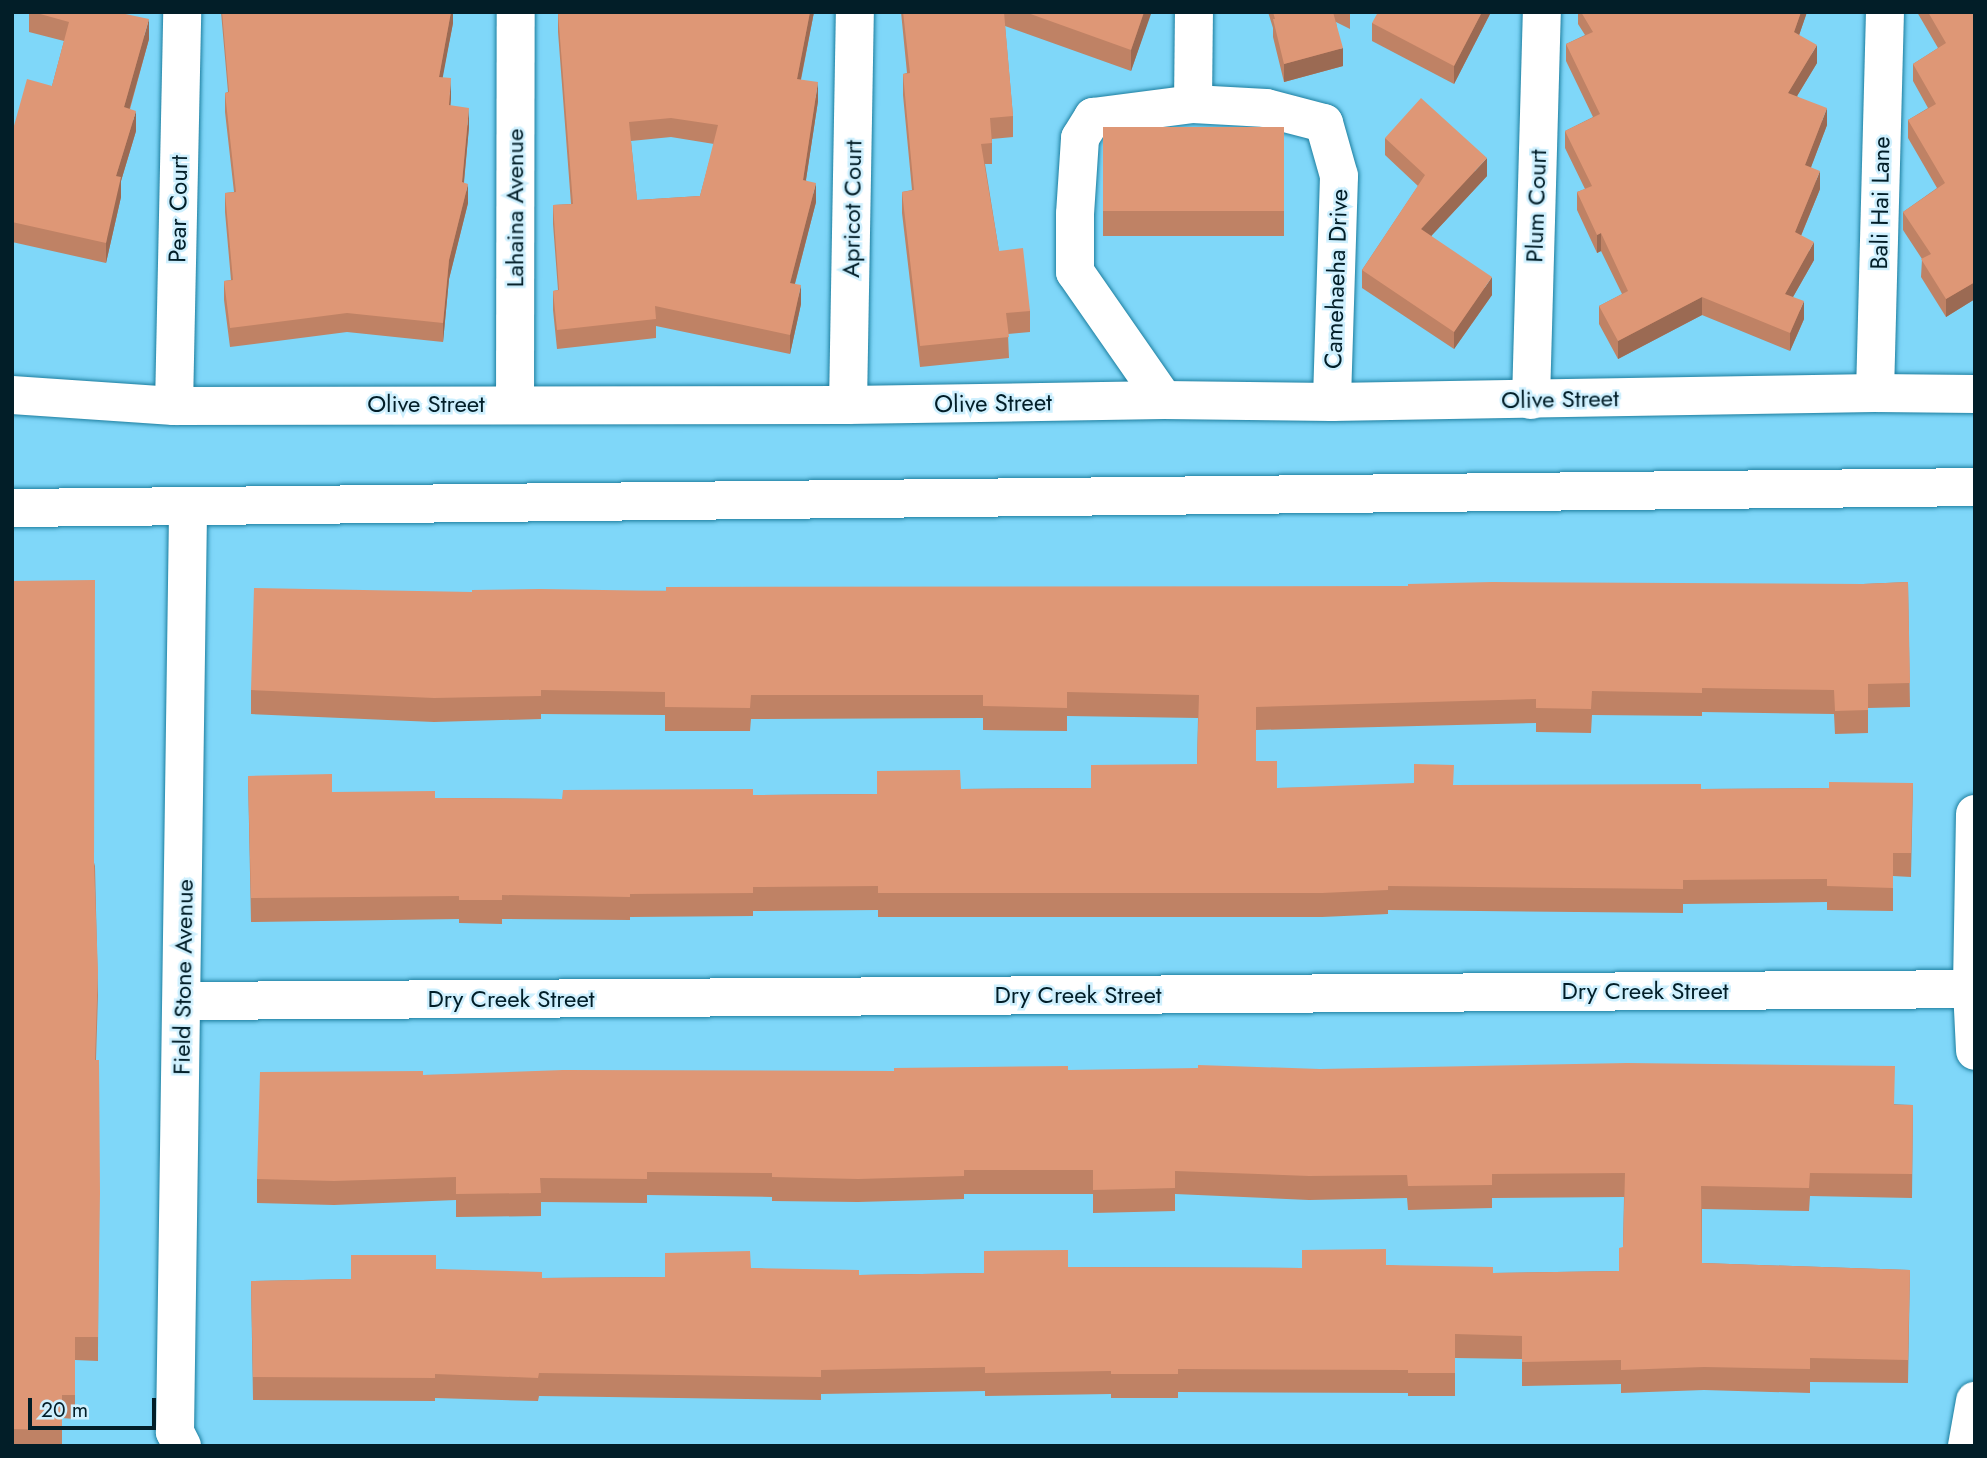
<!DOCTYPE html>
<html>
<head>
<meta charset="utf-8">
<style>
  body { margin:0 }
  #map { position:relative; width:1987px; height:1458px; overflow:hidden; background:#7fd7f9; font-family:Jost,sans-serif }
  div>[style] { position:absolute }
  [style*='--x'] { left:calc(var(--x)*1px); top:calc(var(--y)*1px); width:calc(var(--w)*1px); rotate:calc(var(--a)*1deg) }
  .roads { filter:drop-shadow(0 0 2px #1d7e9f) drop-shadow(0 0 2px #1d7e9f) }
  .street>* { height:38px; margin:-19px; padding:0 19px; transform-origin:19px; border-radius:19px; background:#fff }
  .wall>* { inset:0; background:#bf8265; transform-origin:0 0 }
  .shaded-wall>* { inset:0; background:#9b6a53 }
  .building>* { inset:0; background:#de9776; transform-origin:0 0 }
  span { translate:-50% -50%; white-space:nowrap; text-align:center; line-height:1.15; -webkit-text-stroke:5px #cff0fe; paint-order:stroke }
  .street-label { font-size:24px; color:#021e28 }
  .frame { position:absolute; inset:0; border:14px solid #021e28; pointer-events:none }
  .scale { position:absolute; left:28px; top:1398px; width:128px; height:32px; box-sizing:border-box; border:4px solid #021e28; border-top:0; padding-left:9px; font-size:21px; line-height:24px; white-space:nowrap; color:#021e28; -webkit-text-stroke:5px #cff0fe; paint-order:stroke }
</style>
</head>
<body>
<div id="map">
  <div class="roads">
    <div class="street">
      <i style="--x:1193;--y:104;--w:92;--a:-89.4"></i>
      <i style="--x:1875;--y:393;--w:381;--a:-88.5"></i>
      <i style="--x:12;--y:395;--w:162;--a:3.9"></i>
      <i style="--x:174;--y:406;--w:674;--a:-0.09"></i>
      <i style="--x:848;--y:405;--w:316;--a:-0.9"></i>
      <i style="--x:1164;--y:400;--w:168;--a:0.7"></i>
      <i style="--x:1332;--y:402;--w:543;--a:-0.95"></i>
      <i style="--x:1875;--y:393;--w:100;--a:0.6"></i>
      <i style="--x:1164;--y:400;--w:156;--a:-124.8"></i>
      <i style="--x:1075;--y:272;--w:58;--a:-90"></i>
      <i style="--x:1075;--y:214;--w:76;--a:-86.2"></i>
      <i style="--x:1080;--y:138;--w:25;--a:-58"></i>
      <i style="--x:1093;--y:117;--w:101;--a:-7.4"></i>
      <i style="--x:1193;--y:104;--w:73;--a:3.1"></i>
      <i style="--x:1266;--y:108;--w:60;--a:14.5"></i>
      <i style="--x:1324;--y:123;--w:55;--a:74.2"></i>
      <i style="--x:1339;--y:176;--w:226;--a:91.8"></i>
      <i style="--x:1531;--y:400;--w:388;--a:-88.4"></i>
      <i style="--x:515;--y:403;--w:391;--a:-89.9"></i>
      <i style="--x:848;--y:405;--w:393;--a:-89"></i>
      <i style="--x:174;--y:406;--w:394;--a:-88.8"></i>
      <i style="--x:12;--y:508;--w:1963;--a:-0.61"></i>
      <i style="--x:1975;--y:814;--w:175;--a:91"></i>
      <i style="--x:1972;--y:989;--w:62;--a:87.2"></i>
      <i style="--x:183;--y:1001;--w:1789;--a:-0.38"></i>
      <i style="--x:182;--y:1446;--w:16;--a:-117"></i>
      <i style="--x:175;--y:1432;--w:925;--a:-89.19"></i>
      <i style="--x:1967;--y:1446;--w:46;--a:-79.9"></i>
    </div>
  </div>
  <div class="wall">
    <i style="clip-path:polygon(29px 12px,116px 12px,149px 39px,130px 109px,136px 131px,121px 181px,121px 197px,106px 263px,12px 242px,12px 133px,52px 86px,64px 41px,29px 32px)"></i>
    <i style="clip-path:polygon(221px 12px,453px 12px,453px 23px,442px 78px,451px 98px,450px 106px,469px 127px,464px 183px,468px 203px,449px 279px,443px 342px,347px 332px,230px 347px,224px 300px,224px 281px,231px 280px,225px 212px,225px 193px,234px 192px,225px 112px,225px 93px,228px 92px)"></i>
    <i style="clip-path:polygon(evenodd,814px 12px,801px 80px,818px 101px,806px 180px,816px 202px,795px 284px,801px 304px,790px 354px,656px 326px,656px 338px,557px 349px,553px 310px,553px 291px,558px 290px,553px 224px,553px 205px,571px 204px,558px 32px,558px 13px,814px 12px,671px 137px,714px 144px,700px 196px,637px 200px,631px 141px,671px 137px)"></i>
    <i style="clip-path:polygon(901px 12px,1151px 12px,1131px 71px,1005px 26px,1013px 116px,1013px 137px,992px 139px,992px 164px,985px 164px,999px 251px,1030px 311px,1030px 332px,1008px 334px,1009px 358px,920px 367px,902px 213px,902px 192px,912px 190px,903px 95px,903px 74px,907px 73px)"></i>
    <i style="clip-path:polygon(1268px 12px,1350px 12px,1350px 29px,1336px 22px,1343px 66px,1284px 82px,1273px 37px,1273px 28px)"></i>
    <i style="clip-path:polygon(1491px 12px,1454px 84px,1372px 41px,1372px 23px)"></i>
    <i style="clip-path:polygon(1578px 12px,1807px 12px,1799px 35px,1817px 63px,1797px 96px,1827px 125px,1811px 167px,1820px 189px,1801px 236px,1814px 260px,1793px 297px,1804px 319px,1790px 351px,1702px 315px,1618px 359px,1599px 324px,1599px 306px,1622px 294px,1601px 251px,1597px 253px,1577px 210px,1577px 192px,1585px 189px,1565px 148px,1565px 131px,1593px 117px,1566px 61px,1566px 44px,1585px 35px,1578px 24px)"></i>
    <i style="clip-path:polygon(1917px 12px,1975px 12px,1975px 299px,1946px 317px,1921px 277px,1922px 259px,1903px 230px,1903px 212px,1937px 188px,1908px 138px,1908px 120px,1928px 108px,1913px 81px,1913px 64px,1938px 48px)"></i>
    <i style="left:1103px;top:127px;width:181px;height:109px"></i>
    <i style="clip-path:polygon(1385px 138px,1487px 176px,1431px 236px,1492px 295px,1454px 349px,1362px 288px,1362px 270px,1418px 186px,1385px 155px)"></i>
    <i style="clip-path:polygon(12px 581px,95px 866px,98px 995px,96px 1060px,99px 1060px,98px 1361px,75px 1360px,75px 1419px,62px 1418px,62px 1446px,12px 1446px)"></i>
    <i style="clip-path:polygon(1908px 582px,1910px 707px,1868px 708px,1868px 733px,1835px 734px,1834px 714px,1702px 712px,1702px 716px,1592px 715px,1591px 733px,1536px 732px,1536px 723px,1256px 730px,1256px 761px,1277px 788px,1454px 785px,1701px 789px,1829px 788px,1913px 783px,1911px 877px,1893px 876px,1893px 911px,1827px 910px,1827px 902px,1683px 904px,1683px 913px,1388px 910px,1388px 914px,1322px 917px,878px 917px,878px 910px,753px 911px,753px 916px,630px 917px,630px 920px,502px 919px,502px 924px,459px 923px,459px 919px,251px 922px,248px 776px,332px 792px,435px 798px,562px 799px,753px 795px,877px 794px,961px 789px,1091px 788px,1197px 764px,1198px 718px,1067px 716px,1067px 731px,983px 730px,983px 718px,751px 719px,750px 731px,665px 731px,665px 715px,541px 714px,541px 719px,434px 722px,251px 714px,251px 690px,472px 592px,1863px 584px)"></i>
    <i style="clip-path:polygon(1068px 1070px,1913px 1105px,1912px 1198px,1810px 1196px,1809px 1211px,1702px 1209px,1702px 1263px,1910px 1270px,1908px 1383px,1810px 1382px,1810px 1393px,1704px 1390px,1621px 1393px,1621px 1384px,1522px 1386px,1522px 1359px,1455px 1358px,1455px 1396px,1408px 1396px,1408px 1393px,1178px 1392px,1178px 1398px,1111px 1398px,1111px 1394px,985px 1396px,985px 1391px,821px 1394px,821px 1400px,539px 1396px,538px 1401px,435px 1398px,435px 1401px,253px 1400px,251px 1281px,351px 1279px,436px 1269px,542px 1278px,665px 1277px,751px 1268px,859px 1275px,984px 1273px,1068px 1267px,1302px 1268px,1386px 1265px,1493px 1273px,1619px 1271px,1623px 1247px,1624px 1197px,1492px 1198px,1492px 1208px,1408px 1210px,1407px 1198px,1309px 1200px,1175px 1194px,1175px 1211px,1093px 1213px,1093px 1194px,964px 1194px,964px 1199px,858px 1202px,772px 1201px,772px 1197px,647px 1195px,647px 1203px,541px 1202px,541px 1216px,456px 1217px,456px 1200px,334px 1205px,257px 1203px,257px 1179px,423px 1075px)"></i>
  </div>
  <div class="shaded-wall">
    <i style="clip-path:polygon(451px 12px,453px 12px,453px 23px,439px 97px,439px 77px)"></i>
    <i style="clip-path:polygon(810px 12px,814px 12px,797px 98px,797px 79px)"></i>
    <i style="clip-path:polygon(1144px 12px,1151px 12px,1151px 14px,1131px 71px,1131px 50px)"></i>
    <i style="clip-path:polygon(1482px 12px,1491px 12px,1454px 84px,1454px 66px)"></i>
    <i style="clip-path:polygon(1801px 12px,1807px 12px,1794px 50px,1794px 32px)"></i>
    <i style="clip-path:polygon(149px 19px,149px 39px,124px 128px,124px 107px)"></i>
    <i style="clip-path:polygon(1817px 45px,1817px 63px,1788px 111px,1788px 93px)"></i>
    <i style="clip-path:polygon(1343px 48px,1343px 66px,1284px 82px,1284px 64px)"></i>
    <i style="clip-path:polygon(451px 78px,451px 98px,449px 125px,449px 105px)"></i>
    <i style="clip-path:polygon(818px 82px,818px 101px,803px 199px,803px 180px)"></i>
    <i style="clip-path:polygon(469px 108px,469px 127px,462px 201px,462px 182px)"></i>
    <i style="clip-path:polygon(1827px 108px,1827px 125px,1805px 183px,1805px 165px)"></i>
    <i style="clip-path:polygon(136px 111px,136px 131px,121px 181px,121px 197px,106px 263px,106px 243px,116px 176px)"></i>
    <i style="clip-path:polygon(1487px 158px,1487px 176px,1421px 247px,1421px 229px)"></i>
    <i style="clip-path:polygon(1820px 171px,1820px 189px,1795px 250px,1795px 232px)"></i>
    <i style="clip-path:polygon(816px 183px,816px 202px,790px 302px,790px 283px)"></i>
    <i style="clip-path:polygon(468px 184px,468px 203px,449px 279px,443px 342px,443px 323px,449px 260px)"></i>
    <i style="clip-path:polygon(1601px 233px,1601px 251px,1597px 253px,1597px 235px)"></i>
    <i style="clip-path:polygon(1814px 242px,1814px 260px,1785px 311px,1785px 294px)"></i>
    <i style="clip-path:polygon(1492px 277px,1492px 295px,1454px 349px,1454px 332px)"></i>
    <i style="clip-path:polygon(1975px 282px,1975px 299px,1946px 317px,1946px 299px)"></i>
    <i style="clip-path:polygon(801px 285px,801px 304px,790px 354px,790px 335px)"></i>
    <i style="clip-path:polygon(1702px 297px,1702px 315px,1618px 359px,1618px 341px)"></i>
    <i style="clip-path:polygon(1804px 301px,1804px 319px,1790px 351px,1790px 333px)"></i>
  </div>
  <div class="building">
    <i style="clip-path:polygon(33px 12px,116px 12px,149px 19px,124px 107px,136px 111px,116px 176px,121px 177px,106px 243px,12px 222px,12px 133px,27px 79px,52px 86px,69px 22px)"></i>
    <i style="clip-path:polygon(222px 12px,451px 12px,439px 77px,451px 78px,449px 105px,469px 108px,462px 182px,468px 184px,449px 260px,443px 323px,347px 313px,230px 328px,224px 281px,233px 280px,225px 193px,236px 192px,225px 93px,229px 92px)"></i>
    <i style="clip-path:polygon(evenodd,810px 12px,797px 79px,818px 82px,803px 180px,816px 183px,790px 283px,801px 285px,790px 335px,655px 306px,656px 319px,557px 330px,553px 291px,559px 290px,553px 205px,573px 204px,558px 13px,810px 12px,671px 118px,718px 125px,700px 196px,637px 200px,629px 122px,671px 118px)"></i>
    <i style="clip-path:polygon(903px 12px,1004px 12px,1013px 116px,990px 118px,992px 143px,981px 144px,999px 251px,1023px 248px,1030px 311px,1006px 313px,1009px 337px,920px 346px,902px 192px,914px 190px,903px 74px,910px 73px)"></i>
    <i style="clip-path:polygon(1025px 12px,1144px 12px,1131px 50px)"></i>
    <i style="clip-path:polygon(1273px 12px,1333px 12px,1343px 48px,1284px 64px,1273px 19px,1275px 19px)"></i>
    <i style="clip-path:polygon(1378px 12px,1482px 12px,1454px 66px,1372px 23px)"></i>
    <i style="clip-path:polygon(1581px 12px,1801px 12px,1794px 32px,1817px 45px,1788px 93px,1827px 108px,1805px 165px,1820px 171px,1795px 232px,1814px 242px,1785px 294px,1804px 301px,1790px 333px,1702px 297px,1618px 341px,1599px 306px,1628px 291px,1601px 233px,1597px 235px,1577px 192px,1592px 186px,1565px 131px,1600px 114px,1566px 44px,1593px 32px)"></i>
    <i style="clip-path:polygon(1928px 12px,1975px 12px,1975px 282px,1946px 299px,1921px 259px,1931px 254px,1903px 212px,1945px 183px,1908px 120px,1936px 104px,1913px 64px,1946px 43px)"></i>
    <i style="clip-path:polygon(1421px 98px,1487px 158px,1421px 229px,1492px 277px,1454px 332px,1362px 270px,1425px 175px,1385px 138px)"></i>
    <i style="left:1103px;top:127px;width:181px;height:84px"></i>
    <i style="clip-path:polygon(95px 580px,94px 864px,98px 971px,95px 1060px,99px 1060px,100px 1193px,98px 1337px,75px 1337px,75px 1395px,62px 1395px,62px 1430px,12px 1429px,12px 581px)"></i>
    <i style="clip-path:polygon(1492px 582px,1863px 584px,1908px 582px,1910px 683px,1868px 684px,1868px 710px,1835px 711px,1834px 690px,1702px 688px,1702px 693px,1592px 691px,1591px 709px,1536px 708px,1536px 699px,1256px 707px,1256px 761px,1277px 761px,1277px 788px,1414px 783px,1414px 764px,1454px 765px,1453px 785px,1701px 784px,1701px 789px,1829px 788px,1829px 782px,1913px 783px,1911px 853px,1893px 853px,1893px 888px,1827px 886px,1827px 879px,1683px 880px,1683px 889px,1388px 886px,1388px 890px,1322px 893px,878px 893px,878px 886px,753px 887px,753px 893px,630px 894px,630px 897px,502px 895px,502px 900px,459px 900px,459px 896px,251px 898px,248px 776px,332px 774px,332px 792px,435px 791px,435px 798px,562px 799px,563px 790px,753px 789px,753px 795px,877px 794px,877px 771px,960px 770px,961px 789px,1091px 788px,1091px 765px,1197px 764px,1199px 695px,1067px 692px,1067px 708px,983px 706px,983px 695px,751px 695px,750px 708px,665px 707px,665px 692px,541px 690px,541px 696px,434px 698px,251px 690px,254px 588px,472px 592px,472px 590px,540px 589px,666px 591px,666px 587px,1408px 586px,1408px 584px)"></i>
    <i style="clip-path:polygon(1627px 1063px,1895px 1066px,1894px 1105px,1913px 1105px,1912px 1174px,1810px 1173px,1809px 1188px,1701px 1186px,1702px 1263px,1910px 1270px,1908px 1360px,1810px 1358px,1810px 1369px,1704px 1367px,1621px 1370px,1621px 1360px,1522px 1362px,1522px 1336px,1455px 1334px,1455px 1373px,1408px 1373px,1408px 1370px,1178px 1369px,1178px 1374px,1111px 1374px,1111px 1371px,985px 1373px,985px 1367px,821px 1370px,821px 1377px,539px 1373px,538px 1378px,435px 1374px,435px 1378px,253px 1377px,251px 1281px,351px 1279px,351px 1255px,436px 1255px,436px 1269px,542px 1272px,542px 1278px,665px 1277px,665px 1253px,750px 1251px,751px 1268px,859px 1270px,859px 1275px,984px 1273px,984px 1251px,1068px 1250px,1068px 1267px,1302px 1268px,1302px 1250px,1386px 1249px,1386px 1265px,1493px 1267px,1493px 1273px,1619px 1271px,1619px 1248px,1623px 1247px,1625px 1173px,1492px 1174px,1492px 1185px,1408px 1186px,1407px 1175px,1309px 1176px,1175px 1171px,1175px 1188px,1093px 1190px,1093px 1170px,964px 1170px,964px 1176px,858px 1179px,772px 1177px,772px 1173px,647px 1172px,647px 1179px,540px 1178px,541px 1193px,456px 1194px,456px 1177px,334px 1181px,257px 1179px,260px 1072px,423px 1071px,423px 1075px,563px 1070px,894px 1071px,894px 1068px,1068px 1066px,1068px 1070px,1198px 1068px,1198px 1065px,1320px 1069px)"></i>
  </div>
  <div class="street-label">
    <span style="left:1880px;top:203px;rotate:-89deg">Bali Hai Lane</span>
    <span style="left:1536px;top:206px;rotate:-88deg">Plum Court</span>
    <span style="left:515px;top:208px;rotate:-90deg">Lahaina Avenue</span>
    <span style="left:178px;top:209px;rotate:-89deg">Pear Court</span>
    <span style="left:852px;top:209px;rotate:-89deg">Apricot Court</span>
    <span style="left:1336px;top:279px;rotate:-88deg">Camehaeha Drive</span>
    <span style="left:1560px;top:399px;rotate:-1deg">Olive Street</span>
    <span style="left:993px;top:403px;rotate:-1deg">Olive Street</span>
    <span style="left:426px;top:404px">Olive Street</span>
    <span style="left:183px;top:977px;rotate:-89deg">Field Stone Avenue</span>
    <span style="left:1645px;top:991px">Dry Creek Street</span>
    <span style="left:1078px;top:995px">Dry Creek Street</span>
    <span style="left:511px;top:999px">Dry Creek Street</span>
  </div>
  <div class="frame"></div>
  <div class="scale">20 m</div>
</div>
</body>
</html>
